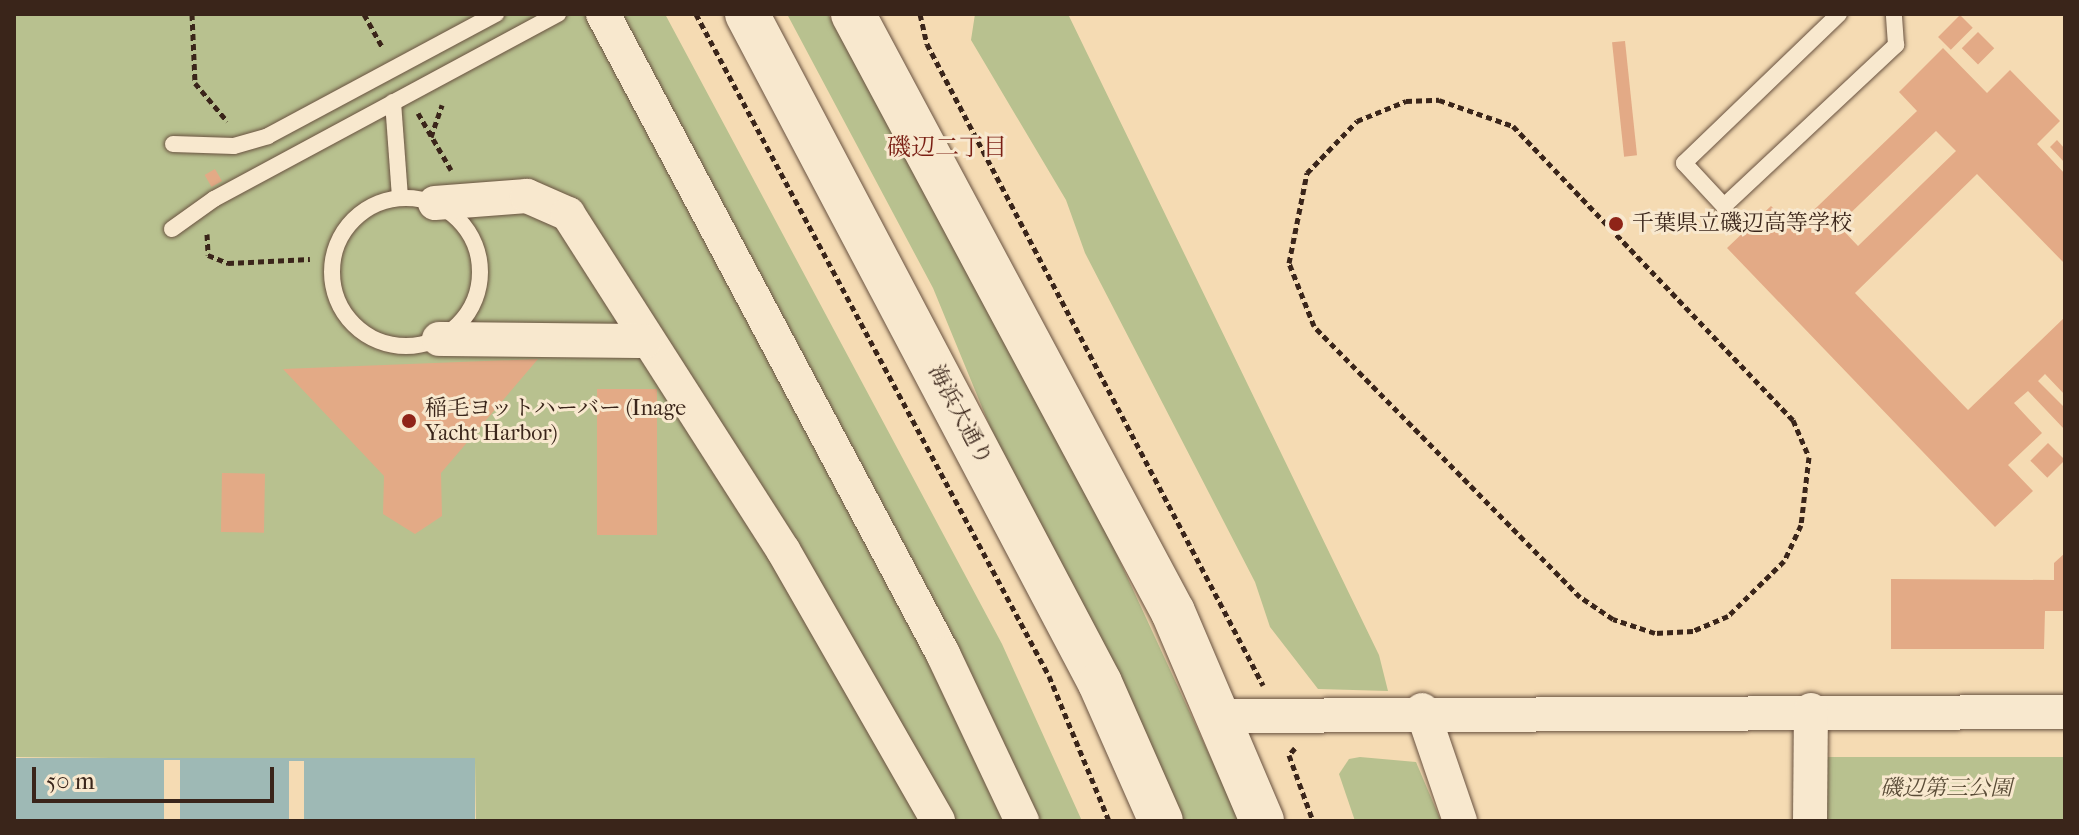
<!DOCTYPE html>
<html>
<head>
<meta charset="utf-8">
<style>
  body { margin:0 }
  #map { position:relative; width:2079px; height:835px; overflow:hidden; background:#f5dbb3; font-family:"IM FELL French Canon","Noto Serif JP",serif }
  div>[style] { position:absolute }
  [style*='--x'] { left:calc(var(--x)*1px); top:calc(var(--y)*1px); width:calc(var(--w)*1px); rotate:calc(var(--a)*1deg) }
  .green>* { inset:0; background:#b8c18f; transform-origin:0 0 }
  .water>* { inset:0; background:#9eb9b5; transform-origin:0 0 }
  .pier>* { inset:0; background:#f5dbb3; transform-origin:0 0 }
  .building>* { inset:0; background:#e3aa86; transform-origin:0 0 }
  .path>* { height:5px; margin-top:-2.5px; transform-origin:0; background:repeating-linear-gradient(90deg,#3a251a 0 6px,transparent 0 10px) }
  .roads { filter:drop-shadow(0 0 2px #695240) drop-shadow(0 0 2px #695240) }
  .lane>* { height:16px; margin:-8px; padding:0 8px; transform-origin:8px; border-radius:8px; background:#f8e8ce }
  .lane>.ring { margin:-8px; padding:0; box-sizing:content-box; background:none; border:16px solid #f8e8ce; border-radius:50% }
  .street>* { height:34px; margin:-17px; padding:0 17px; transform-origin:17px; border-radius:17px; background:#f8e8ce }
  .secondary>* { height:44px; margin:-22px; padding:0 22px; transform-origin:22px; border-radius:22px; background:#f8e8ce }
  .dots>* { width:22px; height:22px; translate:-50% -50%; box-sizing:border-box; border:4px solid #f8e8ce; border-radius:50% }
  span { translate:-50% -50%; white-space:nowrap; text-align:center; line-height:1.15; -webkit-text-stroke:6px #f8e8ce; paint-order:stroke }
  .poi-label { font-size:22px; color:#3a251a }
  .left { translate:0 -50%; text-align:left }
  .street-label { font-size:22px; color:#3a251a }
  .park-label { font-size:22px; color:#5a4c37; font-style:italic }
  .neighbourhood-label { font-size:24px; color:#7a1f14 }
  .frame { position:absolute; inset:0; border:16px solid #3a251a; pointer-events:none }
  .scale { position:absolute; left:32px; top:767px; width:242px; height:36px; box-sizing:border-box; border:4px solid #3a251a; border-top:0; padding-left:10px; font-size:24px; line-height:28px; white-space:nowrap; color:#3a251a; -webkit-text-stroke:6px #f8e8ce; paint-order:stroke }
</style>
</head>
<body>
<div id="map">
  <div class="green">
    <i style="clip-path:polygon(14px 14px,665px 14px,1002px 644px,1082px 821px,476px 821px,475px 762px,14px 757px)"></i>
    <i style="clip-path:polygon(787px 14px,828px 14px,1092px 501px,1240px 821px,1180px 821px,1098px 633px,991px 429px,933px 288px)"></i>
    <i style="clip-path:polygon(975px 14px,1068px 14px,1379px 655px,1388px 691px,1318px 689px,1270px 627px,1255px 582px,1085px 253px,1066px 200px,971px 40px)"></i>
    <i style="clip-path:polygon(1360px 757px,1416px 762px,1441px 821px,1355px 821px,1339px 774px,1349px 759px)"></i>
    <i style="left:1826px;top:757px;width:239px;height:64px"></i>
  </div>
  <div class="water">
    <i style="left:14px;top:758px;width:461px;height:63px"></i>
  </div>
  <div class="pier">
    <i style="left:164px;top:760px;width:16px;height:61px"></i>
    <i style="left:289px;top:761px;width:15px;height:60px"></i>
  </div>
  <div class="building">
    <i style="left:1960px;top:15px;width:18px;height:31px;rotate:45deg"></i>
    <i style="left:1978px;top:32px;width:23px;height:23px;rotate:45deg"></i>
    <i style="left:1625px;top:41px;width:115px;height:13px;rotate:84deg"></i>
    <i style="clip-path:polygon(evenodd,1943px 48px,1987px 93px,2010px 70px,2060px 121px,2037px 144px,2065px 174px,2065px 264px,1977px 174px,1855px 293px,1968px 410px,2065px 317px,2065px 395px,2045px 374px,2038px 381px,2065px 408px,2065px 430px,2028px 391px,2014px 403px,2042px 433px,2008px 465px,2033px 491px,1995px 527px,1727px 248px,1771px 206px,1794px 229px,1917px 111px,1899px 92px,1943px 48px,1936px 131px,1956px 151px,1858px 246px,1838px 225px,1936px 131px)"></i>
    <i style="clip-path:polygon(2057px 140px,2065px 149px,2065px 163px,2050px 147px)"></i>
    <i style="left:215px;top:169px;width:14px;height:12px;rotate:60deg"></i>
    <i style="clip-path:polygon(538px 359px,441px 473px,442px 516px,415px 534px,383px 514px,384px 476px,283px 369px)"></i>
    <i style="left:597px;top:389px;width:60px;height:146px"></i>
    <i style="left:2048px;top:443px;width:24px;height:25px;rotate:45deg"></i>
    <i style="left:222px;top:473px;width:43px;height:59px;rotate:1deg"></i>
    <i style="clip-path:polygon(2065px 553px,2065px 611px,2045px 611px,2044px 649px,1891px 649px,1891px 579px,2054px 580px,2054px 563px)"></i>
  </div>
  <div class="path">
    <i style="--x:192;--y:14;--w:69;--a:87.5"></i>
    <i style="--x:195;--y:83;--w:50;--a:49.9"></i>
    <i style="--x:364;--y:14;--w:39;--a:61"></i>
    <i style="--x:696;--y:14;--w:750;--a:61.93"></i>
    <i style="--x:1049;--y:676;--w:157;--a:67.5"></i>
    <i style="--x:920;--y:14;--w:31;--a:77"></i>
    <i style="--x:927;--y:44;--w:724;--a:62.34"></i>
    <i style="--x:1439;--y:100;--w:78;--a:19.4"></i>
    <i style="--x:1513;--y:126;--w:406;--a:46.4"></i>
    <i style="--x:1793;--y:420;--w:40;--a:66.6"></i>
    <i style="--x:1809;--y:457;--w:68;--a:96.7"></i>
    <i style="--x:1801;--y:525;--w:40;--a:115"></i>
    <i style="--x:1784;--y:561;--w:78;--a:135.5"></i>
    <i style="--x:1728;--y:616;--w:38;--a:157"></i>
    <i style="--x:1693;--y:631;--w:38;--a:177"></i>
    <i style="--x:1655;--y:633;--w:44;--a:-161.6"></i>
    <i style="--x:1613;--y:619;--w:40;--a:-146"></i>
    <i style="--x:1580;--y:597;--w:380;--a:-134.5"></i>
    <i style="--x:1314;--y:326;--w:68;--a:-111.6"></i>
    <i style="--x:1289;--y:263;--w:92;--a:-78.7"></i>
    <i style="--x:1307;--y:173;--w:72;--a:-46.1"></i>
    <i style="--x:1357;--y:121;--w:53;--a:-22.2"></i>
    <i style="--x:1406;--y:101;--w:33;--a:-2"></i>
    <i style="--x:418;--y:113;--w:66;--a:59.9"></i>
    <i style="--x:431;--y:137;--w:34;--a:-71"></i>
    <i style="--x:207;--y:234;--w:21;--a:87"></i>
    <i style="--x:208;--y:255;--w:22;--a:22"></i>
    <i style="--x:228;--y:263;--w:82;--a:-2.8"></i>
    <i style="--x:1295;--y:748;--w:9;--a:131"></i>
    <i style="--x:1289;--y:755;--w:70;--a:70"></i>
  </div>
  <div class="roads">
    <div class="lane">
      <i style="--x:1839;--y:14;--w:215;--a:136.1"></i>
      <i style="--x:1684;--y:163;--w:59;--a:47.1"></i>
      <i style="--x:1724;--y:206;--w:236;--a:-43.1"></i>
      <i style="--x:1896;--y:45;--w:31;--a:-94"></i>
      <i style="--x:393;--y:102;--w:95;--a:85.8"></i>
      <i style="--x:173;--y:144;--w:61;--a:1.9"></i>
      <i style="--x:234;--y:146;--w:35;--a:-16"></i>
      <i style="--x:268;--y:136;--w:259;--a:-28.2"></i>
      <i class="ring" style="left:332px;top:198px;width:132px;height:132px"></i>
      <i style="--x:172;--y:229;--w:52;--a:-35.5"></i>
      <i style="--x:214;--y:199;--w:391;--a:-28.3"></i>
    </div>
    <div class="street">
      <i style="--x:603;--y:14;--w:725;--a:62.02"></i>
      <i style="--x:943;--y:654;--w:185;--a:64.7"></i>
      <i style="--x:435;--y:203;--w:92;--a:-4.4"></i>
      <i style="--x:527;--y:196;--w:45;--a:23.7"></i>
      <i style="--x:568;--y:214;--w:399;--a:57.4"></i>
      <i style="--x:783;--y:550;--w:312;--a:60.2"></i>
      <i style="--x:439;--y:339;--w:206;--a:0.6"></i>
      <i style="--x:1422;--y:710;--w:117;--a:71.1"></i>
      <i style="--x:1218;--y:716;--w:847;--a:-0.27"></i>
      <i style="--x:1810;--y:821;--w:111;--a:-89.5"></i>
    </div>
    <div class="secondary">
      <i style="--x:747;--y:14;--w:756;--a:62.18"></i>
      <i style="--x:1100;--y:683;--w:151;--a:66.2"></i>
      <i style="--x:853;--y:14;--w:678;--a:61.85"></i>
      <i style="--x:1173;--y:612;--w:227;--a:66.9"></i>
    </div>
  </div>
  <div class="dots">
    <i style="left:1616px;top:224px;background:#8f2418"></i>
    <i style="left:409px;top:421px;background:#8f2418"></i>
  </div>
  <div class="poi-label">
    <span class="left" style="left:1632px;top:224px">千葉県立磯辺高等学校</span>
    <span class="left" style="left:425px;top:421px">稲毛ヨットハーバー (Inage<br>Yacht Harbor)</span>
  </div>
  <div class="street-label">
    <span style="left:960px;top:415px;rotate:62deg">海浜大通り</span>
  </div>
  <div class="park-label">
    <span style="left:1946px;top:789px">磯辺第三公園</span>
  </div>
  <div class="neighbourhood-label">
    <span style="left:947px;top:148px">磯辺二丁目</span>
  </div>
  <div class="frame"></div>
  <div class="scale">50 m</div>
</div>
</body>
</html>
